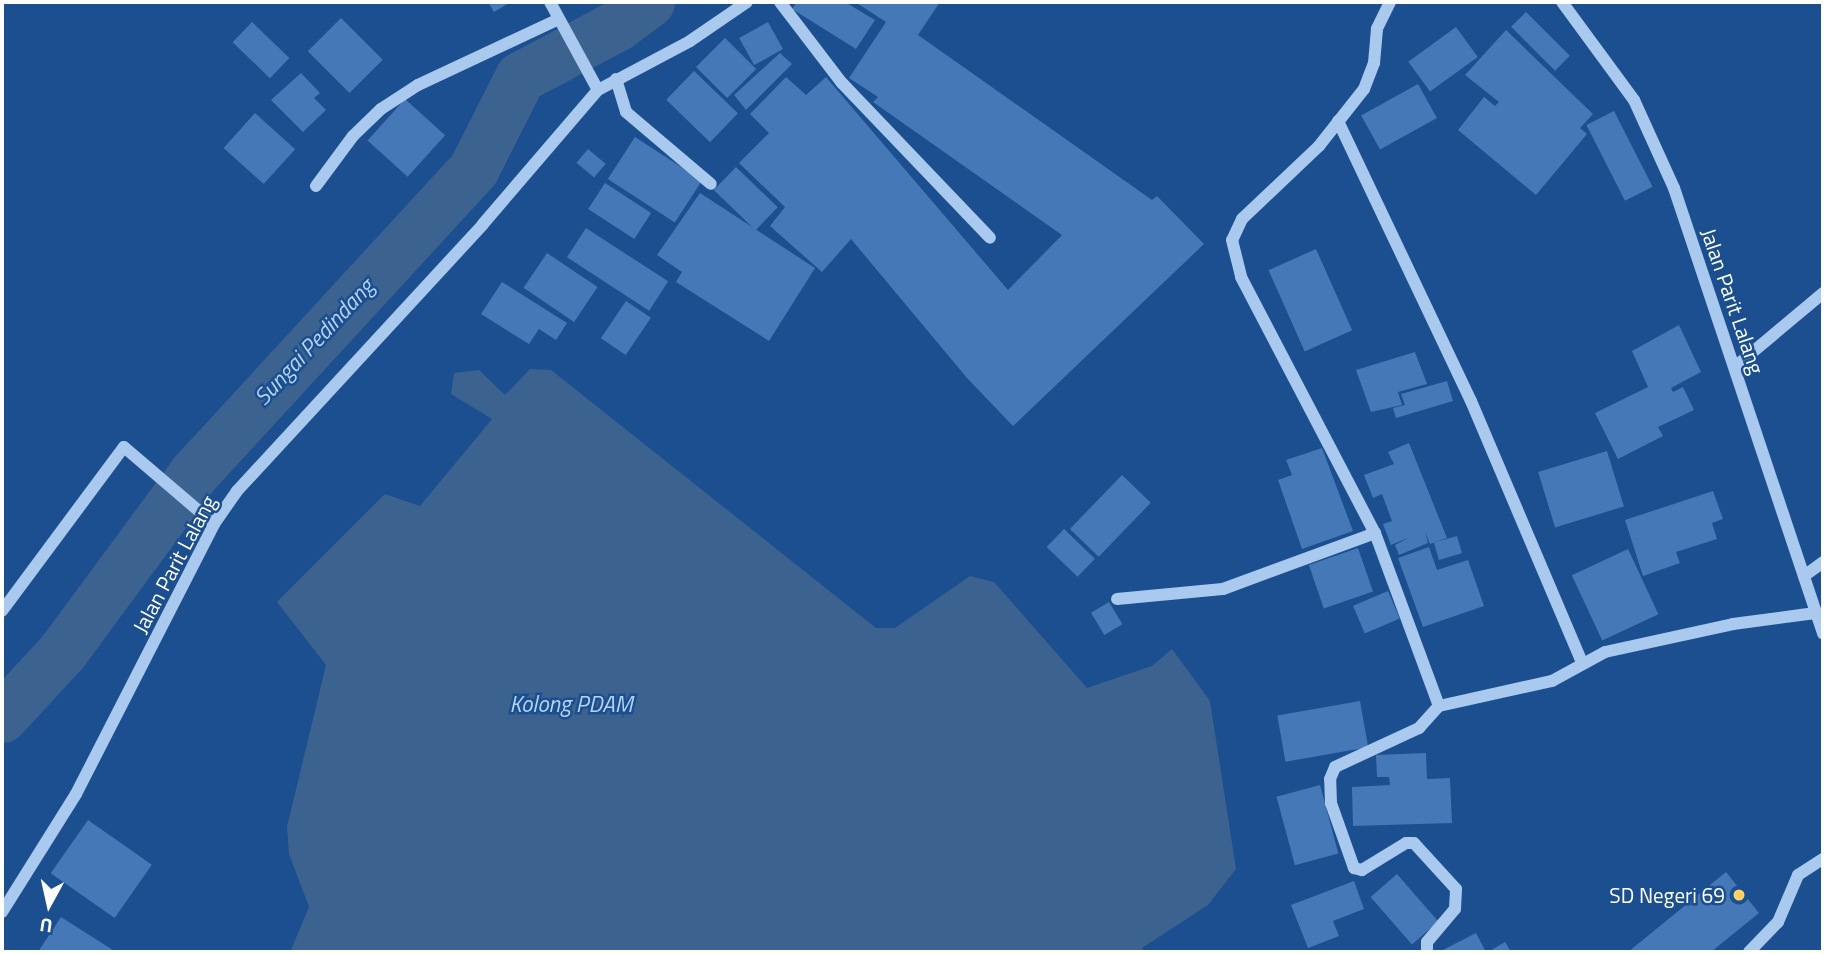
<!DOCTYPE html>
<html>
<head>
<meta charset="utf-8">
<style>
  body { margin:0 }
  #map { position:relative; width:1825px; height:954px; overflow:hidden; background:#1b4f8f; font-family:"Titillium Web",sans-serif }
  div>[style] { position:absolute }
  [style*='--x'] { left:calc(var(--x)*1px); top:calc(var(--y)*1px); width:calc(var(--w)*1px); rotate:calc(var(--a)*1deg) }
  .water>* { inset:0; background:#3c6290 }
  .river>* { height:51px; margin:-25.5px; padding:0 25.5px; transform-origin:25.5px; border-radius:25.5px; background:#3c6290 }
  .building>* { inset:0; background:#4478b7; transform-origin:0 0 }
  .minor>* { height:12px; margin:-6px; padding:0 6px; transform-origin:6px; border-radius:6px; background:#a9c9ee }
  .dots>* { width:19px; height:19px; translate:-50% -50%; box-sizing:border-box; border:4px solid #1b4f8f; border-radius:50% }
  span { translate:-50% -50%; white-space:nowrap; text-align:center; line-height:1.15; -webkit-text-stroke:5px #1b4f8f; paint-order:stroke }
  .street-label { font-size:21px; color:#fff }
  .poi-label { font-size:21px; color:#fff }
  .right { translate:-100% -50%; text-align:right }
  .water-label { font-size:23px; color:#b5d3f5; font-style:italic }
  .frame { position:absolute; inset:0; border:4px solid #fff; pointer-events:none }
  .north { position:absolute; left:14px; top:870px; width:70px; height:70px; -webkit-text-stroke:5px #1b4f8f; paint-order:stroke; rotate:188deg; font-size:19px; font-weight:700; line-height:28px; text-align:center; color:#fff }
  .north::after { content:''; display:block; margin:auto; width:24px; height:32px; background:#fff; clip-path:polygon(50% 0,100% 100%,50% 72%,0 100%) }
</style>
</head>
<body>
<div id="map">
  <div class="water">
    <i style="clip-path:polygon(530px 369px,551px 370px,876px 628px,895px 628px,970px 576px,994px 582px,1087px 688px,1152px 666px,1172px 649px,1210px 701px,1236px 869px,1208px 905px,1142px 948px,1145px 952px,290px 952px,309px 907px,289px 854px,287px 827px,326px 665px,277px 602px,385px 494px,420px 506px,492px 419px,451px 394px,454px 373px,479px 370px,505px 395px)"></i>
  </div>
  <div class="river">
    <i style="--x:2;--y:717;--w:88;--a:-47.3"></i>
    <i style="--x:62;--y:652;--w:222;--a:-53.6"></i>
    <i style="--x:194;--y:473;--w:414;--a:-47.4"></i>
    <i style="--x:474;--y:168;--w:102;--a:-63.2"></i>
    <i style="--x:520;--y:77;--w:111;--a:-28"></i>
    <i style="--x:618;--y:25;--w:39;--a:-37"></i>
  </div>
  <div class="building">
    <i style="clip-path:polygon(488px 2px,511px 2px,494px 12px)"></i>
    <i style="clip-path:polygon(797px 2px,845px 2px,875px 20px,856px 49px,792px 9px)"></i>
    <i style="clip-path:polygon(855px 2px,940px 2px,918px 35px,1152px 200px,1157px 196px,1204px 244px,1013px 426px,967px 378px,851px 239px,822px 272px,770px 226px,785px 207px,739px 163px,769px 133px,750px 114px,786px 77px,806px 95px,826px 77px,1008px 290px,1062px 235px,873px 102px,878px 97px,849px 78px,886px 22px)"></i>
    <i style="left:1526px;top:12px;width:62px;height:21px;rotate:45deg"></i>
    <i style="left:341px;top:18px;width:59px;height:47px;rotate:45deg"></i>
    <i style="left:252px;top:22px;width:52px;height:28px;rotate:44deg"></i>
    <i style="left:768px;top:22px;width:31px;height:33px;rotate:61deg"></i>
    <i style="left:1456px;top:27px;width:37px;height:59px;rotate:54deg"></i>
    <i style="clip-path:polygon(1506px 30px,1593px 114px,1580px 128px,1587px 134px,1536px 195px,1458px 130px,1484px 97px,1495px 106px,1499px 102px,1465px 75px)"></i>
    <i style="left:725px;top:38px;width:44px;height:41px;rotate:45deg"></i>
    <i style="clip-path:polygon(780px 53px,792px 64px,746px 110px,734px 95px)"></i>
    <i style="left:694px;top:71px;width:61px;height:40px;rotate:44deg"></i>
    <i style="clip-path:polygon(301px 73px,320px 93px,314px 98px,326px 110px,303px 132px,271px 100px)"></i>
    <i style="left:1418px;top:84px;width:39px;height:65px;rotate:61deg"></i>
    <i style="left:405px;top:99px;width:54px;height:56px;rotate:42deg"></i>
    <i style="left:1614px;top:111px;width:85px;height:31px;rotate:63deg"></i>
    <i style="left:255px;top:113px;width:54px;height:47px;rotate:42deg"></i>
    <i style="left:635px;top:137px;width:80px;height:50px;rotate:33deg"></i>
    <i style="left:588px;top:149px;width:23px;height:18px;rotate:40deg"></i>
    <i style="left:736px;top:167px;width:58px;height:32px;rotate:44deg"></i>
    <i style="left:605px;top:183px;width:55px;height:31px;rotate:33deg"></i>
    <i style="clip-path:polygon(700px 193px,815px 268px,769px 341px,676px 282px,682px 272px,657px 255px)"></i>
    <i style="left:586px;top:228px;width:98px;height:35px;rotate:33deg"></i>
    <i style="left:1316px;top:249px;width:89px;height:52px;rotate:66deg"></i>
    <i style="left:547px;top:253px;width:61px;height:42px;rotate:34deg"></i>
    <i style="clip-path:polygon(502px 282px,567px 323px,556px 340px,539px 329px,529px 344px,481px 314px)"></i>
    <i style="left:626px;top:301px;width:30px;height:45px;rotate:34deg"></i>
    <i style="clip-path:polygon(1679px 325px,1701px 372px,1671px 388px,1673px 392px,1683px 387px,1694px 410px,1658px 427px,1663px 436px,1618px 459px,1595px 413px,1648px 387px,1632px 351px)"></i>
    <i style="clip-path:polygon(1415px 352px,1427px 384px,1398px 392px,1402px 405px,1371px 412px,1356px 370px)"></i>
    <i style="clip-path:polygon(1447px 381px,1453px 401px,1396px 418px,1393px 408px,1405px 405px,1401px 394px)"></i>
    <i style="clip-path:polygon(1409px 443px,1447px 538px,1430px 544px,1425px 532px,1428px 543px,1399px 555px,1395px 545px,1410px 537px,1391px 545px,1383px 524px,1392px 521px,1382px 494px,1373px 498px,1364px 475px,1394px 464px,1388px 452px)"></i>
    <i style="clip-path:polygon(1322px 448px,1353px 531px,1302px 549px,1278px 480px,1292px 475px,1286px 460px)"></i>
    <i style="left:1607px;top:451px;width:58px;height:72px;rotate:73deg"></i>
    <i style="left:1122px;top:475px;width:40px;height:75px;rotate:44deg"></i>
    <i style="clip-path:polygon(1713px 491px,1723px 519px,1712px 523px,1717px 539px,1676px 552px,1680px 563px,1643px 576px,1625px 520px)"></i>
    <i style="left:1064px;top:529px;width:43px;height:25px;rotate:44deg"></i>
    <i style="left:1457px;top:536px;width:18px;height:24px;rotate:74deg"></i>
    <i style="clip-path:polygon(1429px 547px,1437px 570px,1468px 560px,1484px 606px,1423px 627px,1398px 558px)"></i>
    <i style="left:1358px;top:548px;width:46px;height:52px;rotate:71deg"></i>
    <i style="left:1628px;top:549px;width:72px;height:62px;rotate:65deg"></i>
    <i style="left:1388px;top:591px;width:30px;height:38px;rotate:67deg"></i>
    <i style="left:1109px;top:602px;width:26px;height:21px;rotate:59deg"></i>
    <i style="left:1360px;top:701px;width:47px;height:84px;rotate:80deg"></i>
    <i style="clip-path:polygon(1426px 753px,1427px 779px,1450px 778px,1452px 823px,1353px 826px,1352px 787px,1390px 785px,1389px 777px,1377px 777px,1376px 755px)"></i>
    <i style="left:1320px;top:785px;width:71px;height:45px;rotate:75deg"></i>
    <i style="left:88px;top:820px;width:78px;height:65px;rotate:35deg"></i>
    <i style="clip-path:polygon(1726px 872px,1759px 913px,1711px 952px,1628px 952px)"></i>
    <i style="left:1397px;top:874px;width:63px;height:35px;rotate:49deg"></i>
    <i style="clip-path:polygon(1354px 881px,1364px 909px,1333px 921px,1339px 936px,1308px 948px,1291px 905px)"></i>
    <i style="clip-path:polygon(61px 917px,116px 952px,38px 952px)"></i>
    <i style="clip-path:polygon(1476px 933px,1486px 952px,1439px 952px)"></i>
    <i style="clip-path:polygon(1505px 942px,1511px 952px,1488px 952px)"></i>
  </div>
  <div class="minor">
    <i style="--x:550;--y:2;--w:100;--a:61.4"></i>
    <i style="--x:780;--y:2;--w:102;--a:52.6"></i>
    <i style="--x:842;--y:83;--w:214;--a:46.3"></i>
    <i style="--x:1390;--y:2;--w:30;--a:116"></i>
    <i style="--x:1377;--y:29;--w:34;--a:95"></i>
    <i style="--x:1374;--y:63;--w:28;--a:111"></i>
    <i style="--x:1364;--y:89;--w:73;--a:128.3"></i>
    <i style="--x:1319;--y:146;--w:106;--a:136.5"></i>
    <i style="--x:1242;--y:219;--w:23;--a:115"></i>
    <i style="--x:1232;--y:240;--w:38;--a:76"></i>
    <i style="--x:1241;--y:277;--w:289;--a:62.4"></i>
    <i style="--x:1375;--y:533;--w:184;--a:69.7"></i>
    <i style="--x:1439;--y:706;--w:116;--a:-12.5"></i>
    <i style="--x:1552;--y:681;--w:60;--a:-28.7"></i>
    <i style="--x:1605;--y:652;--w:131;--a:-12.3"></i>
    <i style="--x:1733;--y:624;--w:83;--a:-7.6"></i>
    <i style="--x:1562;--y:2;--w:122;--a:53.7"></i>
    <i style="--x:1634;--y:100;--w:97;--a:65.6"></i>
    <i style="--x:1674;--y:188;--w:470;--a:71.5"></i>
    <i style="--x:616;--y:79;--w:34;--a:73"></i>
    <i style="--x:626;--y:112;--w:111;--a:40.3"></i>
    <i style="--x:1338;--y:121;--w:310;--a:64.6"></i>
    <i style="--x:1471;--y:401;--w:284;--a:67"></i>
    <i style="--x:316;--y:186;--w:62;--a:-53.5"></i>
    <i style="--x:353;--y:136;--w:39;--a:-44"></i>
    <i style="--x:381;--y:109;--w:44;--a:-33"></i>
    <i style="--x:418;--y:85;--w:153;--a:-25.1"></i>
    <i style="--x:1736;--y:366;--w:114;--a:-40"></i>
    <i style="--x:1804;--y:576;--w:24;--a:-36"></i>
    <i style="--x:1117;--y:599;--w:106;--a:-5.4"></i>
    <i style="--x:1223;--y:589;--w:162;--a:-20.2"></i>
    <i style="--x:2;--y:611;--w:204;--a:-53.4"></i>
    <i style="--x:124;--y:447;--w:118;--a:40.5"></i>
    <i style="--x:2;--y:912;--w:139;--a:-57.9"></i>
    <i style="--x:76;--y:794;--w:303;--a:-62.9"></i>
    <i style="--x:214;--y:524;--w:40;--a:-55.1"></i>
    <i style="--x:237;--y:491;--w:363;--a:-47.3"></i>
    <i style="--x:483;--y:224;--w:177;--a:-49.4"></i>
    <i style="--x:598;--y:90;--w:104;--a:-28"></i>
    <i style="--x:690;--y:41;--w:69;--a:-34.4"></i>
    <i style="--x:1427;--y:952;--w:10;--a:-90"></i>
    <i style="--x:1427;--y:942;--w:43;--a:-49.7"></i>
    <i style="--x:1455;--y:909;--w:20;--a:-87"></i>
    <i style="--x:1456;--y:889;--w:62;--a:-132.4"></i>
    <i style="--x:1414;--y:843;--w:8;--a:180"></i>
    <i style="--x:1406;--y:843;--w:52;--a:148.5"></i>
    <i style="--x:1362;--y:870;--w:8;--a:-166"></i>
    <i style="--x:1354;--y:868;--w:69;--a:-109.5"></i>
    <i style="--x:1331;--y:803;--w:24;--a:-92"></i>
    <i style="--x:1330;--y:779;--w:13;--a:-67"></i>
    <i style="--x:1335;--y:767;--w:93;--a:-24.9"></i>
    <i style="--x:1419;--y:728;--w:30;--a:-48"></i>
    <i style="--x:1749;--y:952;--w:42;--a:-46"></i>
    <i style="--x:1778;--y:922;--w:51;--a:-66.9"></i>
    <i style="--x:1798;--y:875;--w:30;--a:-33"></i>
  </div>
  <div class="dots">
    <i style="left:1739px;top:895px;background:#ffd166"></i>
  </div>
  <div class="street-label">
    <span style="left:1733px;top:301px;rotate:71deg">Jalan Parit Lalang</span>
    <span style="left:174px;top:564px;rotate:-62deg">Jalan Parit Lalang</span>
  </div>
  <div class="poi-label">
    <span class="right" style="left:1725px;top:895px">SD Negeri 69</span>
  </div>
  <div class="water-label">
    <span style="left:314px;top:342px;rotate:-47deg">Sungai Pedindang</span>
    <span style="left:571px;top:704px">Kolong PDAM</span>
  </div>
  <div class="frame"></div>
  <div class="north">U</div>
</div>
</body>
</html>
